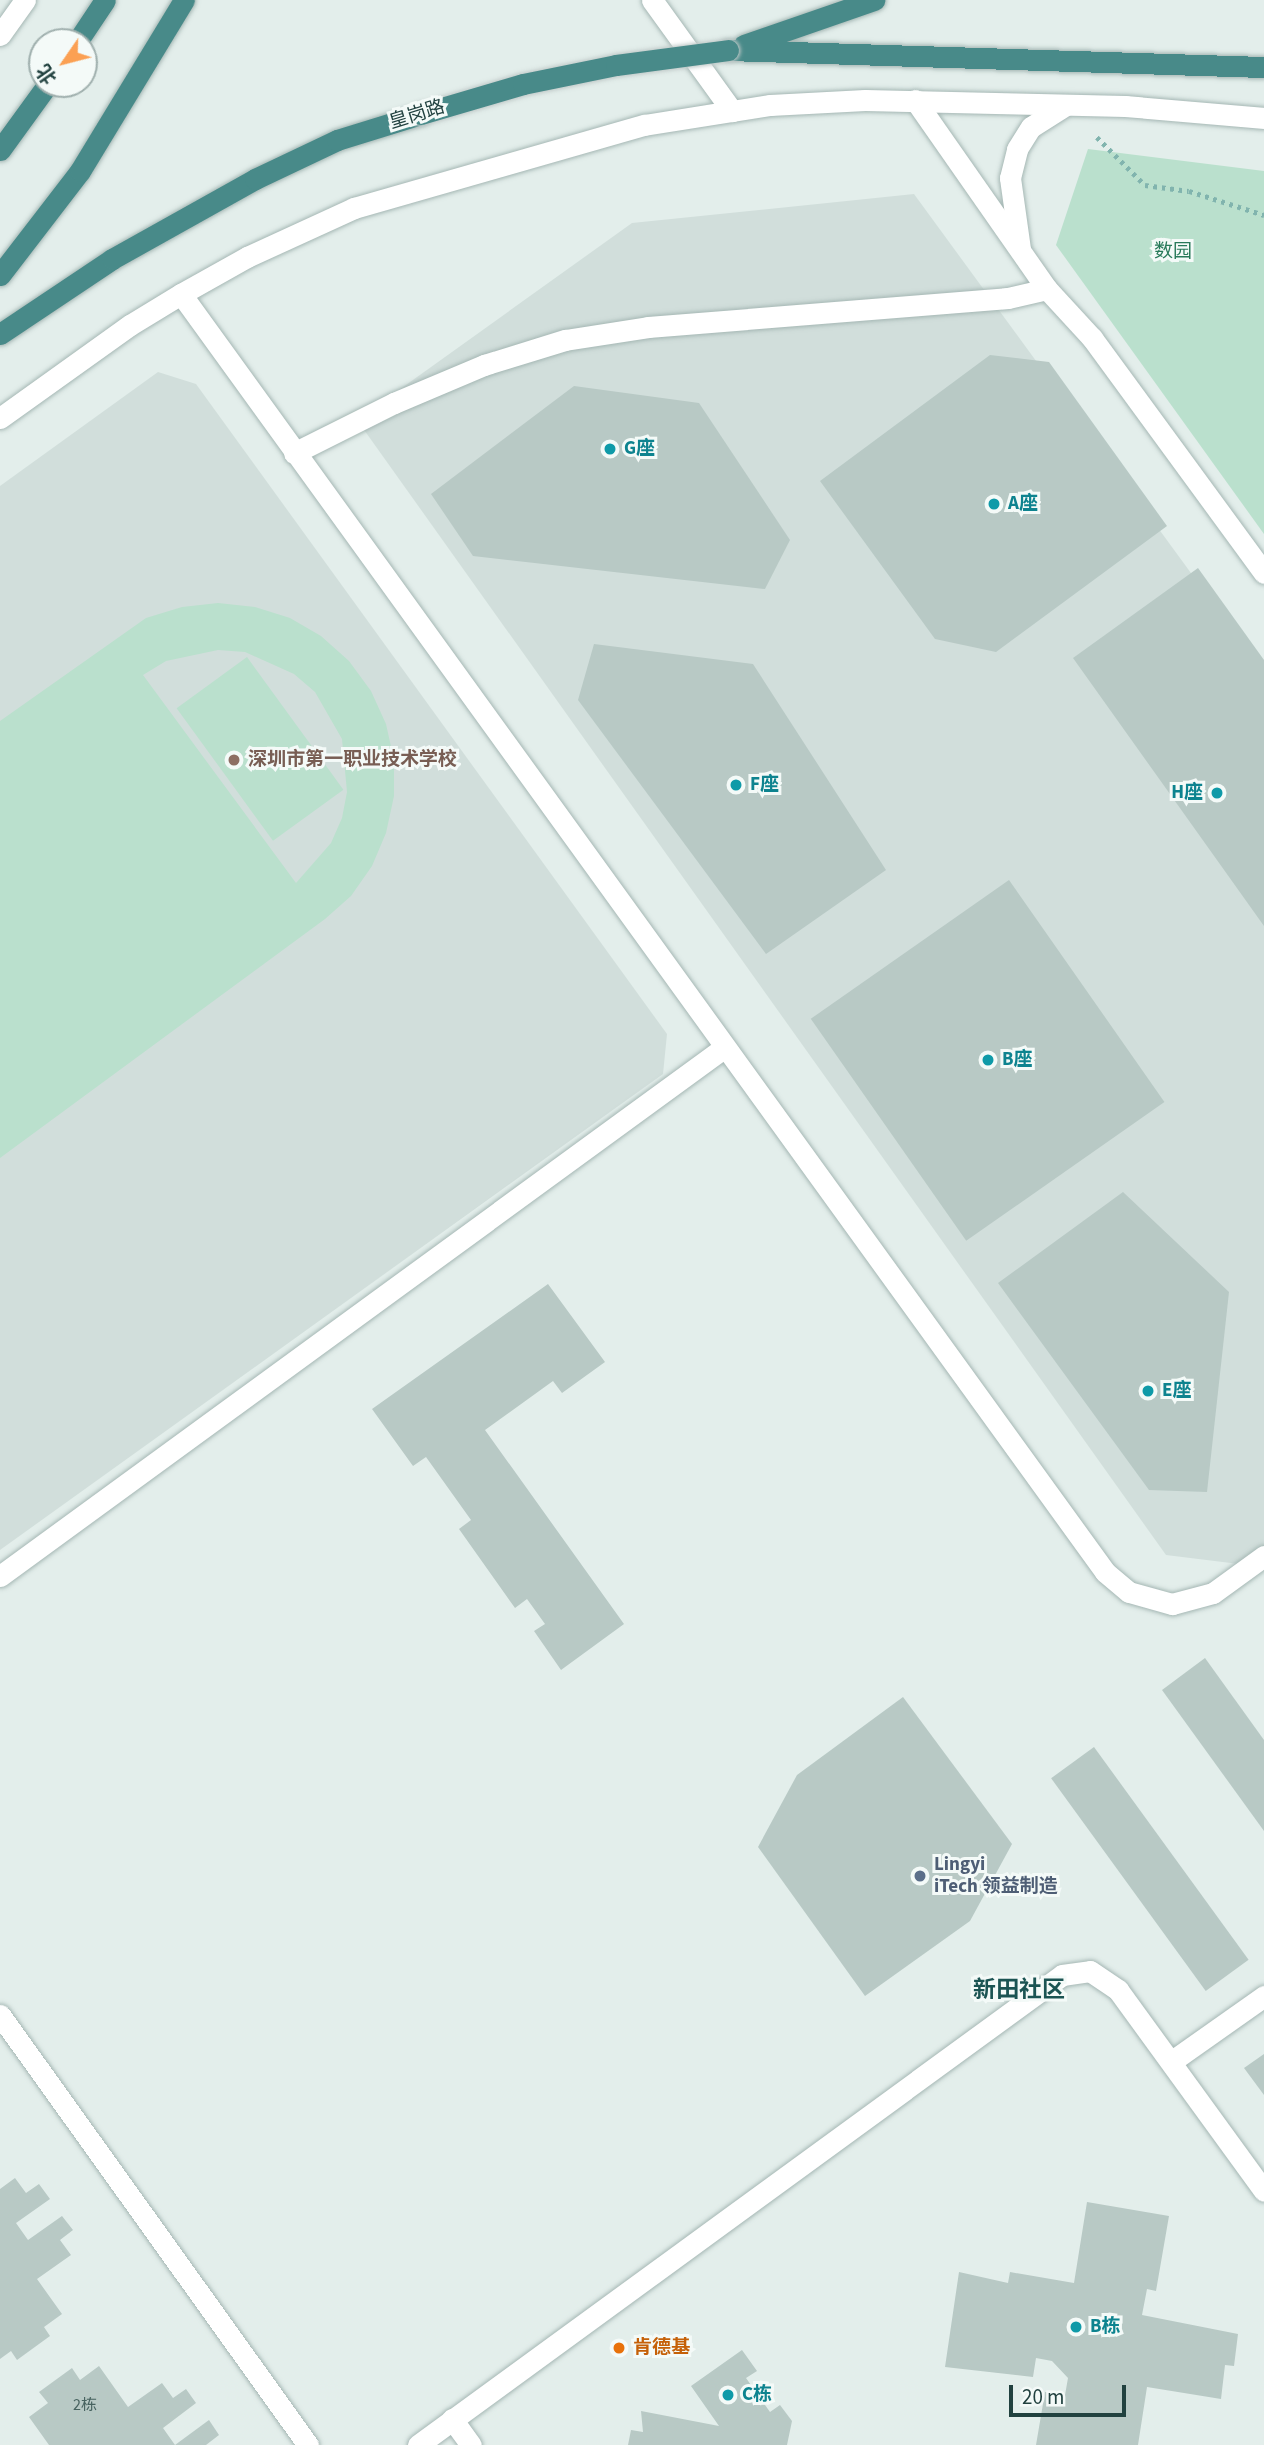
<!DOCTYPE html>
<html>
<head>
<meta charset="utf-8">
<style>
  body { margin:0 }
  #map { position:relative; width:1264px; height:2445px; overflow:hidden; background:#e3eeeb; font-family:"Source Sans 3","Noto Sans SC",sans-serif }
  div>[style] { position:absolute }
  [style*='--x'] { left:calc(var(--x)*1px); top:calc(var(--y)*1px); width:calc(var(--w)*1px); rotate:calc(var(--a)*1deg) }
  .built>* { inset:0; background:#d1dedb }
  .green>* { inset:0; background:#bae0cd; transform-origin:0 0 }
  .building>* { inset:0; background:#b8c9c5; transform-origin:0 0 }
  .path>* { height:4.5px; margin-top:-2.25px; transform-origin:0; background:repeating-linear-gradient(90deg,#81b4ae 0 3.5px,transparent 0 8.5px) }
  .roads { filter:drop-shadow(0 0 2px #a5b7b4) drop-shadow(0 0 2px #a5b7b4) }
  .service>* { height:21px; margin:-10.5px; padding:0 10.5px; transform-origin:10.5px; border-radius:10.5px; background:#fff }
  .minor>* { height:21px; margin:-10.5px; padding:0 10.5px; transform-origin:10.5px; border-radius:10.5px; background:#fff }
  .trunk>* { height:21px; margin:-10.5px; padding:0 10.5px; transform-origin:10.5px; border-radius:10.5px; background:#488a89 }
  .bridges { filter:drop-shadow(0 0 2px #c1cac9) drop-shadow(0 0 2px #c1cac9) }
  .trunk-bridge>* { height:21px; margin:-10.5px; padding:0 10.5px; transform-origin:10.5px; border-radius:10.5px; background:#488a89 }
  .dots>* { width:19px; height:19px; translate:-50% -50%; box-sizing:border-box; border:4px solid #f4faf8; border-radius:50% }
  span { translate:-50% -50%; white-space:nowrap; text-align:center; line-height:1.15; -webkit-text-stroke:6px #f4faf8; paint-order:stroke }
  .number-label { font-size:16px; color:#476360 }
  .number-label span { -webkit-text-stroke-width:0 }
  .street-label { font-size:19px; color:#21413f }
  .park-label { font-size:19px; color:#287a5a }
  .culture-label { font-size:19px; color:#0d838f; font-weight:700 }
  .left { translate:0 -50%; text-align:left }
  .right { translate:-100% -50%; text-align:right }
  .education-label { font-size:19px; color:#785e54; font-weight:700 }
  .service-label { font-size:19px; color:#4e5e75; font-weight:700 }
  .food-label { font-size:19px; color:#c56008; font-weight:700 }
  .quarter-label { font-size:23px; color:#1b5453; font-weight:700 }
  .north { position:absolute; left:28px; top:28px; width:70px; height:70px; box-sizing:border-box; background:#f4faf8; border:2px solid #a0b0ae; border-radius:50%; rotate:235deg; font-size:19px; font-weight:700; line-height:28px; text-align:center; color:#21413f }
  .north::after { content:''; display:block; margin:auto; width:24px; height:32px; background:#fba053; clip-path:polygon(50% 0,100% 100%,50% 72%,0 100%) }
  .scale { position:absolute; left:1009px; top:2385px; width:117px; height:32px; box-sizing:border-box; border:4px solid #21413f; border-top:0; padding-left:9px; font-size:21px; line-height:24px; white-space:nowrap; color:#21413f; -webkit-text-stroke:5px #f4faf8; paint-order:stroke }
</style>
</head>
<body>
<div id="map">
  <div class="built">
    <i style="clip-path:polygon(914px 194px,1264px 673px,1264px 1553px,1247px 1565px,1166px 1555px,357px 420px,632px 223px)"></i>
    <i style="clip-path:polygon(158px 372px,196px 384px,667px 1034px,663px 1074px,0 1550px,0 486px)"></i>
  </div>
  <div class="green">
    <i style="clip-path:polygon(1088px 149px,1264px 171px,1264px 534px,1056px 245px)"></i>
    <i style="clip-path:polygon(evenodd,218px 603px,255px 607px,290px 618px,321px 636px,349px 661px,371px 691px,386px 724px,394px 760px,394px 796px,386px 833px,372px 866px,351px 896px,325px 919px,0 1158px,0 721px,146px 618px,182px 607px,218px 603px,218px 650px,245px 652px,294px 674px,315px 692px,342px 739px,347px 792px,342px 818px,331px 843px,296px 883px,143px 675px,166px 661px,218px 650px)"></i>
    <i style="left:247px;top:657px;width:164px;height:87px;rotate:54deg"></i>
  </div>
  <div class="building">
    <i style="clip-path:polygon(990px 355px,1049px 362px,1167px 526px,996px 652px,935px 639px,820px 481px)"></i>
    <i style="clip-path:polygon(574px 386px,699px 403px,790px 540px,765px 589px,473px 556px,431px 494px)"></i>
    <i style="clip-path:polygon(1198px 568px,1264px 660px,1264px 926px,1073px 658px)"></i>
    <i style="clip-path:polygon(594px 644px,753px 664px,886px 870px,766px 954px,578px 700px)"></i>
    <i style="left:1009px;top:880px;width:271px;height:242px;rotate:55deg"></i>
    <i style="clip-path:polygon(1123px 1192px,1229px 1292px,1207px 1492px,1149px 1490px,998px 1283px)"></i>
    <i style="clip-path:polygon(548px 1284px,605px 1362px,562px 1393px,553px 1381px,485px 1430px,624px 1624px,561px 1670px,534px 1631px,545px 1624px,527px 1599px,515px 1608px,459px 1529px,471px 1520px,426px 1457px,413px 1466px,372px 1409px)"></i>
    <i style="clip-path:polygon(1205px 1658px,1264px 1740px,1264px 1831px,1162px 1690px)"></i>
    <i style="clip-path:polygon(903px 1697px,1012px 1844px,970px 1921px,865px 1996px,758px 1847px,797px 1775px)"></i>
    <i style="left:1094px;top:1747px;width:263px;height:53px;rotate:54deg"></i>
    <i style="clip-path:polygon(1264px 2054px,1264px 2095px,1244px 2068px)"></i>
    <i style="clip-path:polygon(15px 2178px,26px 2193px,39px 2184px,50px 2199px,16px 2223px,28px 2240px,62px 2216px,73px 2230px,60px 2240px,71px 2255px,37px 2279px,62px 2314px,44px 2327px,50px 2336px,17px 2360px,11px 2351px,0 2359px,0 2189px)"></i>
    <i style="clip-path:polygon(1087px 2202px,1169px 2216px,1156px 2291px,1147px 2289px,1142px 2315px,1238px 2334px,1234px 2366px,1225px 2365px,1221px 2399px,1147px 2387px,1138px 2445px,1036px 2445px,1045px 2392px,1065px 2395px,1068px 2378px,1052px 2361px,1036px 2358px,1033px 2377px,945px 2367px,959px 2272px,1008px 2283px,1010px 2272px,1074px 2283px)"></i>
    <i style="clip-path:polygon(742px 2350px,757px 2371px,746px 2378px,770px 2412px,780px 2405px,792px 2421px,787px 2445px,628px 2445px,631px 2430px,643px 2432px,641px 2411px,719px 2426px,691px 2386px)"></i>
    <i style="clip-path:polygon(99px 2366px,128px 2407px,162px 2383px,173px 2398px,186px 2389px,196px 2403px,163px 2428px,175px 2445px,49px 2445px,29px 2417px,48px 2403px,39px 2392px,72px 2368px,80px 2380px)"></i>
    <i style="clip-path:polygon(209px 2420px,219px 2435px,206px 2445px,175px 2445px)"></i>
  </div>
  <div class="path">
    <i style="--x:1097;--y:137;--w:68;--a:45"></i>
    <i style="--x:1145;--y:185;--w:44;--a:7.8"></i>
    <i style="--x:1189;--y:191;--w:79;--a:17.7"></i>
  </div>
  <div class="roads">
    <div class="service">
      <i style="--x:652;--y:0;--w:137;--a:54.2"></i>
      <i style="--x:0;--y:35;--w:43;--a:-54.5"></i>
      <i style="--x:1020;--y:249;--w:72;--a:-98"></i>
      <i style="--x:1010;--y:178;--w:30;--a:-76"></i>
      <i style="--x:1017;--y:149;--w:26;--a:-58"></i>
      <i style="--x:1031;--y:127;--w:41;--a:-32.2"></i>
      <i style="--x:0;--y:418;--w:160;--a:-35.6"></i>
      <i style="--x:130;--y:325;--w:60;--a:-31.3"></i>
      <i style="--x:181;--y:294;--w:76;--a:-29.3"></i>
      <i style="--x:247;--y:257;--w:118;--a:-24.6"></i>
      <i style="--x:354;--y:208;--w:302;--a:-16"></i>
      <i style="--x:644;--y:125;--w:128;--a:-9"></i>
      <i style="--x:770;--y:105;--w:95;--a:-3"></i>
      <i style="--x:865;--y:100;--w:260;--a:1.3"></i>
      <i style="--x:1125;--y:106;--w:140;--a:4.9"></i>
    </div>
    <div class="minor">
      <i style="--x:915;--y:100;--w:231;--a:55.1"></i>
      <i style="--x:1047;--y:289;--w:67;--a:47.4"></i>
      <i style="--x:1092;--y:338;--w:291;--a:53.8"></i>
      <i style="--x:181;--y:294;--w:1577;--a:54.13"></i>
      <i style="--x:1105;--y:1572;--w:31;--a:40"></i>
      <i style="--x:1129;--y:1592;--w:45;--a:15.6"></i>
      <i style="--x:1172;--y:1604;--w:42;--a:-15"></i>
      <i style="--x:1213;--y:1593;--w:63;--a:-36"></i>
      <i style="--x:294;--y:453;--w:112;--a:-26.6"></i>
      <i style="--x:394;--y:403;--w:98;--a:-22.9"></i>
      <i style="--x:484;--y:365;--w:85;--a:-17.2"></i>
      <i style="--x:565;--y:340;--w:84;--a:-8.9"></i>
      <i style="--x:648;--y:327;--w:361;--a:-4.6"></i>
      <i style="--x:1008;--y:298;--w:40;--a:-13"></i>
      <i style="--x:0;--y:1576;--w:897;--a:-36.12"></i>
      <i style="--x:0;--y:2015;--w:529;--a:54.39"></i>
      <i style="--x:1172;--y:2061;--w:113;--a:-35.2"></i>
      <i style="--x:452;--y:2419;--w:32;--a:54"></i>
      <i style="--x:418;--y:2445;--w:797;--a:-36.12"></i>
      <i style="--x:1062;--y:1975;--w:28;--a:-8"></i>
      <i style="--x:1090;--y:1971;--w:34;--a:34"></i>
      <i style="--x:1118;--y:1990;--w:248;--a:54"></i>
    </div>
    <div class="trunk">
      <i style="--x:77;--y:42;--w:50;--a:-56.3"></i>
      <i style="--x:744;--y:45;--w:138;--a:-19.1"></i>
      <i style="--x:728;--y:50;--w:536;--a:1.82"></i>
      <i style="--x:0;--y:150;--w:82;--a:-54"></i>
      <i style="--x:0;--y:275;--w:131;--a:-52.4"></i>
      <i style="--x:80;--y:171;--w:200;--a:-58.7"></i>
      <i style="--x:0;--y:334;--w:135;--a:-33.8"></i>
      <i style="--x:112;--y:259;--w:164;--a:-29.2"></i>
      <i style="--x:255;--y:179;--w:91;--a:-25.4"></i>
      <i style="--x:337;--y:140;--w:88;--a:-17.2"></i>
    </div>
  </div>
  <div class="bridges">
    <div class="trunk-bridge">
      <i style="--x:421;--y:114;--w:106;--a:-16.4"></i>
      <i style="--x:523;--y:84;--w:95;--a:-11.5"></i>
      <i style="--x:616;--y:65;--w:113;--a:-7.6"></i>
    </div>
  </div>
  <div class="dots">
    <i style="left:610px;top:449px;background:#0f9aa8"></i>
    <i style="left:994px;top:504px;background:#0f9aa8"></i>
    <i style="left:234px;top:760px;background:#8d6e63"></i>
    <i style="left:736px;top:785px;background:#0f9aa8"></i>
    <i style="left:1217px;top:793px;background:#0f9aa8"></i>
    <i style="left:988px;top:1060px;background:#0f9aa8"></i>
    <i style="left:1148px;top:1391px;background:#0f9aa8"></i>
    <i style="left:920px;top:1876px;background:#5c6f8a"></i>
    <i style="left:1076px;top:2327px;background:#0f9aa8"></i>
    <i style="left:619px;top:2348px;background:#e8710a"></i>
    <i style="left:728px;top:2395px;background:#0f9aa8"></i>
  </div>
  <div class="number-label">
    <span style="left:85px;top:2405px">2栋</span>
  </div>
  <div class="street-label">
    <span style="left:417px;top:115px;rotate:-17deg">皇岗路</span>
  </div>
  <div class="park-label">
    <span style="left:1173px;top:252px">数园</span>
  </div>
  <div class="culture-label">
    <span class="left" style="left:624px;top:449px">G座</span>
    <span class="left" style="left:1008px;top:504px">A座</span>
    <span class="left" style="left:750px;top:785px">F座</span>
    <span class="right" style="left:1203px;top:793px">H座</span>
    <span class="left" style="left:1002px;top:1060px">B座</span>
    <span class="left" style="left:1162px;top:1391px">E座</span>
    <span class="left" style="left:1090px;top:2327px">B栋</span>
    <span class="left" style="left:742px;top:2395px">C栋</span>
  </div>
  <div class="education-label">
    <span class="left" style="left:248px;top:760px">深圳市第一职业技术学校</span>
  </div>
  <div class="service-label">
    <span class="left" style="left:934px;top:1876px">Lingyi<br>iTech 领益制造</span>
  </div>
  <div class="food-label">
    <span class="left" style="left:633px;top:2348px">肯德基</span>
  </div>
  <div class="quarter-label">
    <span style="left:1019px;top:1990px">新田社区</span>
  </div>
  <div class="north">北</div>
  <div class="scale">20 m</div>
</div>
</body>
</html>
